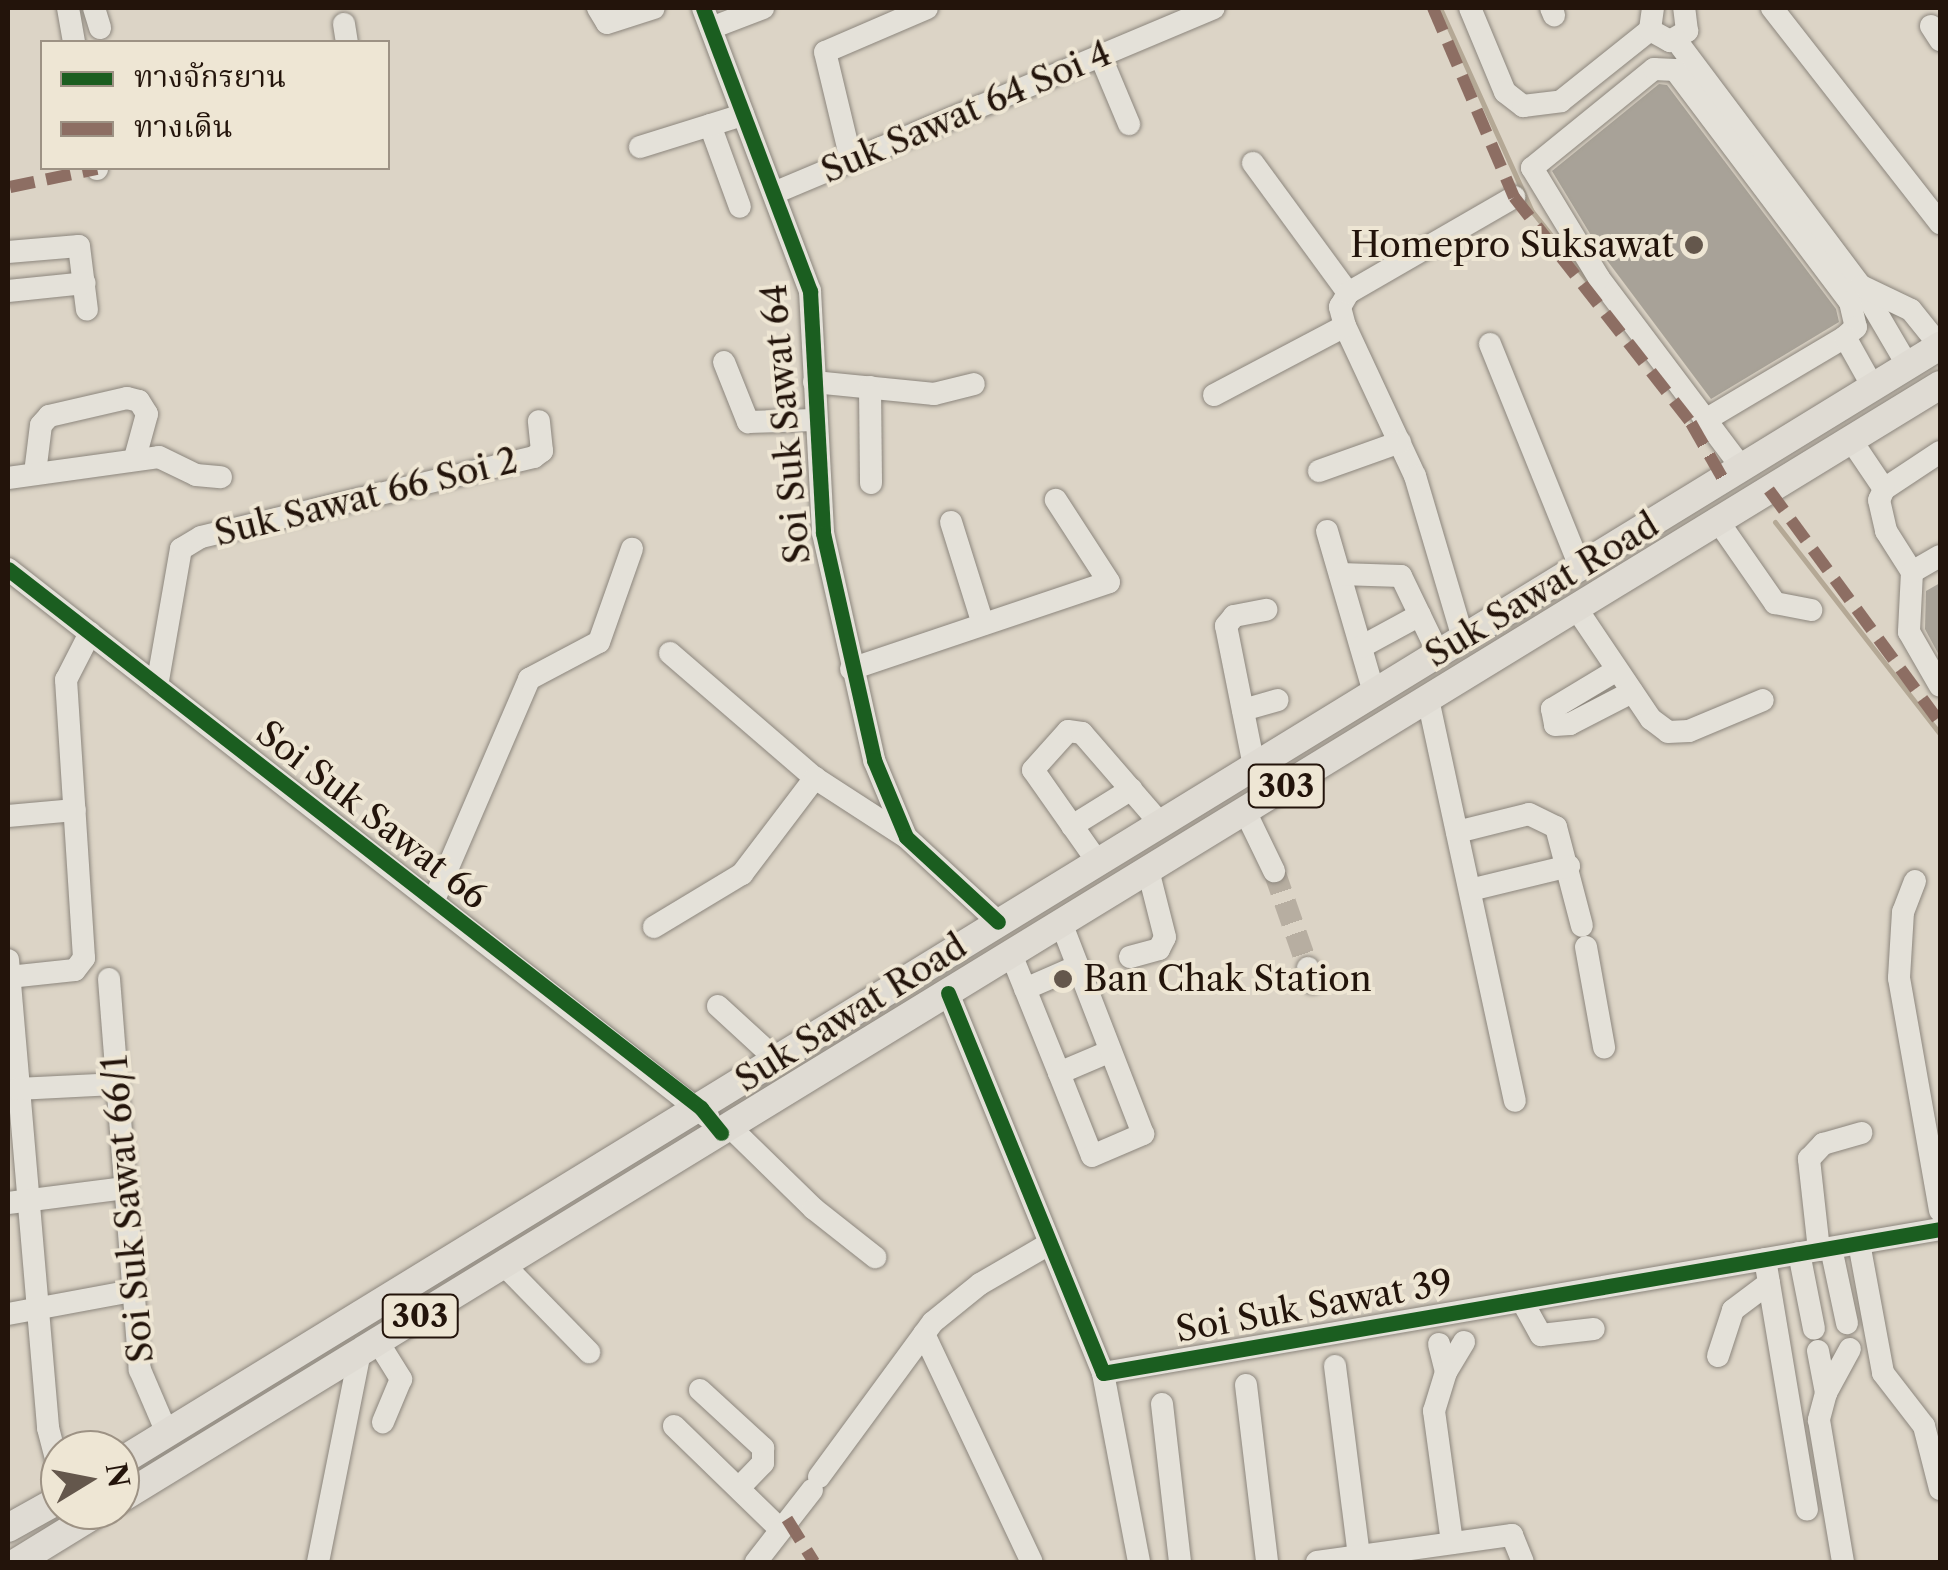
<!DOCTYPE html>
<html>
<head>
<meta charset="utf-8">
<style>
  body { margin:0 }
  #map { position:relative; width:1948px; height:1570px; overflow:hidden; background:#dcd4c6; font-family:"Libre Caslon Text","Noto Serif Thai",serif }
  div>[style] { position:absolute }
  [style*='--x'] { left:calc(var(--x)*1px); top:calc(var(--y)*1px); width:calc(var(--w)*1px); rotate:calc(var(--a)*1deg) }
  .stream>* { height:5px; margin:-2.5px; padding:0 2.5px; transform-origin:2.5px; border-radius:2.5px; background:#b4a895 }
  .building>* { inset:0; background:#a8a298 }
  .minor-tunnel>* { height:22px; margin-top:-11px; transform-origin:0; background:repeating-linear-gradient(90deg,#b7aea1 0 22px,transparent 0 33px) }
  .roads { filter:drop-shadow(0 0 2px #8c867d) drop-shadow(0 0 2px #8c867d) }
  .minor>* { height:22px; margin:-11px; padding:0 11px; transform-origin:11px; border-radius:11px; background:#e4e1d9 }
  .major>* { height:28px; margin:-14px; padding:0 14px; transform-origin:14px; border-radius:14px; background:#dfdbd3 }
  .quiet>* { height:12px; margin-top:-6px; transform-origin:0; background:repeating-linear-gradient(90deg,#8d6e63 0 25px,transparent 0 37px) }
  .cycleway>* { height:15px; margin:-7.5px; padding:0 7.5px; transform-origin:7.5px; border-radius:7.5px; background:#1b5e20 }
  .dots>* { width:28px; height:28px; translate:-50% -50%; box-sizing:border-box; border:5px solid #eee6d4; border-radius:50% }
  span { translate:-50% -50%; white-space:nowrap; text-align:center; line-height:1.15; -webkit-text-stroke:8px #eee6d4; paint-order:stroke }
  .shield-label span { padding:2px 8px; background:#eee6d4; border:2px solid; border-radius:8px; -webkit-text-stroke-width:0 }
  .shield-label { font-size:32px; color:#23140b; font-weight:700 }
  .street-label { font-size:35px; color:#23140b }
  .poi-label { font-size:35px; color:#23140b }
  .right { translate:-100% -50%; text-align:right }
  .left { translate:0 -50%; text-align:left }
  .frame { position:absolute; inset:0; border:10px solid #23140b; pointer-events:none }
  .legend { position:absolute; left:40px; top:40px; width:350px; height:130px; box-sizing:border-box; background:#eee6d4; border:2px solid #9d9284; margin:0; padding:12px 18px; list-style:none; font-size:30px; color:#23140b }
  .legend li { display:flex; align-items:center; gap:20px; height:50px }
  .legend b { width:50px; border:2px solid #9d9284 }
  .north { position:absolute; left:40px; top:1430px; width:100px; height:100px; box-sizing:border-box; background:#eee6d4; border:2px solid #9d9284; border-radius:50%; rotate:80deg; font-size:28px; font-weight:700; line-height:40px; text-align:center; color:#23140b }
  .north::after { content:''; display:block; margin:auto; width:35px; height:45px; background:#64574c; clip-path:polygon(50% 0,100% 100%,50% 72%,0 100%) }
</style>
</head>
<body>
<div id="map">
  <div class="stream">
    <i style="--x:1440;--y:8;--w:222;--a:65.7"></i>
    <i style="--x:1531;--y:210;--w:95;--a:51.4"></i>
    <i style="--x:1775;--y:522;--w:269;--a:52.1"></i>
  </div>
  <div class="building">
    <i style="clip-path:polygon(1659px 84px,1667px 85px,1836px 309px,1839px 322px,1711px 399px,1603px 255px,1552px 171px)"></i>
    <i style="clip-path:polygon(1940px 583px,1940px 657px,1925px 629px,1926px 591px)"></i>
  </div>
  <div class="minor-tunnel">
    <i style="--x:1274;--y:871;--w:103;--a:70.7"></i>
  </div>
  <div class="roads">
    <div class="minor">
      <i style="--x:68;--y:8;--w:35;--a:80"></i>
      <i style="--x:94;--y:8;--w:21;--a:73"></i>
      <i style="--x:598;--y:8;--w:17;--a:59"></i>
      <i style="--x:607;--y:23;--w:49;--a:-17.7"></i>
      <i style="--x:703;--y:8;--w:303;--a:69.3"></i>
      <i style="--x:810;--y:291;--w:242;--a:86.9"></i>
      <i style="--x:823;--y:533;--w:233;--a:77.3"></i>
      <i style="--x:874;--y:760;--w:83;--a:67.4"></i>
      <i style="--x:906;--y:837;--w:125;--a:42.7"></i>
      <i style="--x:1470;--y:8;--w:91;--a:67.4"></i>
      <i style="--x:1505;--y:92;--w:23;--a:38"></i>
      <i style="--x:1523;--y:106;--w:38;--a:-7"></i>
      <i style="--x:1561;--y:101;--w:114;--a:-38.6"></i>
      <i style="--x:1551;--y:8;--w:8;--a:67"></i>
      <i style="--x:1653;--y:8;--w:22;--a:98"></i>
      <i style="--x:1650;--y:30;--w:23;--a:29"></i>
      <i style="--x:1670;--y:41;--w:20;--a:-30"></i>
      <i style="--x:1687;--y:31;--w:23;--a:-97"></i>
      <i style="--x:1772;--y:8;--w:273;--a:52"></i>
      <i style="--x:344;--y:24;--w:18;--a:81"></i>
      <i style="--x:1931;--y:26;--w:17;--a:57"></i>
      <i style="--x:711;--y:28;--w:56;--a:-21"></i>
      <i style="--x:1676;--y:40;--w:308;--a:53.1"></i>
      <i style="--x:1861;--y:286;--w:93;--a:59.6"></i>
      <i style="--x:1100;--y:55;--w:75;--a:67.2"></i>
      <i style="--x:710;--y:125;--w:87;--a:69.9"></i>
      <i style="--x:640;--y:147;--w:108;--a:-17.3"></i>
      <i style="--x:851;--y:160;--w:111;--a:-103.5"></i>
      <i style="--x:825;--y:52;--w:111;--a:-23.3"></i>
      <i style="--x:1253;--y:163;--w:161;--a:53.8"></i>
      <i style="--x:97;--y:168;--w:1;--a:90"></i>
      <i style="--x:774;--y:193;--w:477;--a:-22.8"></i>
      <i style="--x:8;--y:252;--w:71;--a:-4.8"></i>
      <i style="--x:79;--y:246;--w:64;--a:82.9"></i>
      <i style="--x:1861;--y:286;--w:55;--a:25.6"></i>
      <i style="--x:1911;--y:310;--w:46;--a:51.1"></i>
      <i style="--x:8;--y:291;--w:77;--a:-5.9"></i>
      <i style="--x:1345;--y:326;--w:166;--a:65"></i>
      <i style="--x:1415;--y:476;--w:169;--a:73.5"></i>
      <i style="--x:1490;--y:344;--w:240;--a:68"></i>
      <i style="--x:724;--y:362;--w:65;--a:68.2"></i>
      <i style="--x:748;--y:422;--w:67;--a:-1.7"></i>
      <i style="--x:814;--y:382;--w:121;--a:5.7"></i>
      <i style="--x:934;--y:394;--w:41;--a:-14"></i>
      <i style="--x:870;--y:387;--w:96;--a:89.4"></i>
      <i style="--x:1214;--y:395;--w:148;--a:-27.8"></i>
      <i style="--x:1345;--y:326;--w:20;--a:-105"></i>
      <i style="--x:1340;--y:307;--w:16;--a:-60"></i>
      <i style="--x:1348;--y:293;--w:192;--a:-30"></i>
      <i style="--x:1707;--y:419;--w:161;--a:-30.7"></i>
      <i style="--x:1851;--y:440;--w:59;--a:56"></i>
      <i style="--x:1940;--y:452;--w:67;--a:146.5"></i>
      <i style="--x:1884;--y:489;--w:12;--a:114"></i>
      <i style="--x:1879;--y:500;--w:32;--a:77"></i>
      <i style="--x:1886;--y:531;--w:49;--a:57.6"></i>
      <i style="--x:1912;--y:572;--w:60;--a:92.9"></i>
      <i style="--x:1909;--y:632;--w:62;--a:60.1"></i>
      <i style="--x:1742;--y:468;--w:238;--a:-127"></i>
      <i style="--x:1599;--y:278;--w:129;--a:-121.3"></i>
      <i style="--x:1532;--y:168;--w:157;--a:-39.1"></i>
      <i style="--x:1654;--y:69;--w:21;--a:3"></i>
      <i style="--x:1675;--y:70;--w:291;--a:53"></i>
      <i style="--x:1850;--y:302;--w:26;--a:77"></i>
      <i style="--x:1856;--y:327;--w:15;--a:138"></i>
      <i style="--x:1845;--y:337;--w:57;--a:60.8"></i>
      <i style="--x:1319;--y:471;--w:86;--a:-19.7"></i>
      <i style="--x:35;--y:473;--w:48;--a:-82.9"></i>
      <i style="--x:41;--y:425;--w:12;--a:-48"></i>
      <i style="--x:49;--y:416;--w:80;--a:-13"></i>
      <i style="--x:127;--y:398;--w:12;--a:14"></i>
      <i style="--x:139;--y:401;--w:15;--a:58"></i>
      <i style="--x:147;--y:414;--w:46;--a:105.3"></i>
      <i style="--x:8;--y:478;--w:152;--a:-7.9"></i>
      <i style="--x:159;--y:457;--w:41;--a:25.9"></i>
      <i style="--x:196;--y:475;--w:25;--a:5"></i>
      <i style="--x:1718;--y:521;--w:100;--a:55.2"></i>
      <i style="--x:1775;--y:603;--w:37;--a:11"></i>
      <i style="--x:951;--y:522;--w:107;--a:72.6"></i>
      <i style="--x:1327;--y:531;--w:169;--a:73.8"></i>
      <i style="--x:8;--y:569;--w:890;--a:38.07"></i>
      <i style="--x:1912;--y:572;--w:32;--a:-30"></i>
      <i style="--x:1340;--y:574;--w:61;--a:1.9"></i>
      <i style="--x:1401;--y:576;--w:85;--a:64.3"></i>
      <i style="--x:1576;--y:608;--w:134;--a:56"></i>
      <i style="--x:1651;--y:719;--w:21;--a:37"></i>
      <i style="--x:1668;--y:732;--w:21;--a:-3"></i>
      <i style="--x:1689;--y:731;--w:80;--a:-22.7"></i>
      <i style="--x:1361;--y:647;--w:67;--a:-28.5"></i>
      <i style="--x:670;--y:653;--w:191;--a:40.8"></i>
      <i style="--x:851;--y:669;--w:272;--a:-18.6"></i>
      <i style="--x:1109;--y:582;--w:98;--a:-122.9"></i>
      <i style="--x:1617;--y:670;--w:76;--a:149"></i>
      <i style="--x:1552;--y:709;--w:16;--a:79"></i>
      <i style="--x:1555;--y:725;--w:15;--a:-4"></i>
      <i style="--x:1570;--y:724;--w:70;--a:-27.3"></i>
      <i style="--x:157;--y:686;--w:139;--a:-80.1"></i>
      <i style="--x:181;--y:549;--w:23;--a:-31"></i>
      <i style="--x:201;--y:537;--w:342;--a:-13.5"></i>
      <i style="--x:534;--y:457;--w:10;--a:-37"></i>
      <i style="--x:542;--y:451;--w:30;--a:-96"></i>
      <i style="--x:1428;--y:699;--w:411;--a:77.8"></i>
      <i style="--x:1243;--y:710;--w:36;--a:-16"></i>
      <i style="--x:1254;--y:766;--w:143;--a:-101.3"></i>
      <i style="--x:1226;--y:626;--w:13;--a:-51"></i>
      <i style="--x:1234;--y:616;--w:33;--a:-11"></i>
      <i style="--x:1245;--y:811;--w:67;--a:64.2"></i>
      <i style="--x:8;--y:816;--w:67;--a:-5.1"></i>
      <i style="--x:1072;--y:826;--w:70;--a:-31.7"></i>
      <i style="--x:1457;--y:832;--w:74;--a:-14"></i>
      <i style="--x:1529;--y:814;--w:30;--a:26"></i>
      <i style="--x:1556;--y:827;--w:102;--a:75.3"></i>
      <i style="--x:1097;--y:861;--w:111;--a:-125.1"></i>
      <i style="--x:1033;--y:770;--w:52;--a:-48.1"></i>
      <i style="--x:1068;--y:731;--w:14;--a:8"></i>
      <i style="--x:1082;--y:733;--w:119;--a:49.1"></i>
      <i style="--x:1915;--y:881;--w:33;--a:111"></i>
      <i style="--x:1903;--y:912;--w:66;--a:93.5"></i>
      <i style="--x:1899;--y:978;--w:236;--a:80"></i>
      <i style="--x:1470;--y:890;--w:102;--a:-13.6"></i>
      <i style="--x:434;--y:900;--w:241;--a:-66.7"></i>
      <i style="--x:529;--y:679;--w:79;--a:-27.9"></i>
      <i style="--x:599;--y:642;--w:99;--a:-70.5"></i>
      <i style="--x:654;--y:927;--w:103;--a:-31.1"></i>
      <i style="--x:742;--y:874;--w:121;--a:-52.8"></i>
      <i style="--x:815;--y:778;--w:108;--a:33"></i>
      <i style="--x:1586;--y:947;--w:102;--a:79.8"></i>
      <i style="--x:1011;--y:954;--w:128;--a:68"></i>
      <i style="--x:1059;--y:1073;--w:56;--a:-22.9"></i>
      <i style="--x:1130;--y:957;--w:30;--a:-15"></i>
      <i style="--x:1159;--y:949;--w:13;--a:-63"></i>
      <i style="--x:1165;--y:937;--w:69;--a:-104.2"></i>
      <i style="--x:8;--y:960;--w:470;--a:85.1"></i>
      <i style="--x:48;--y:1428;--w:48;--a:75.4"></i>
      <i style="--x:1308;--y:968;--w:15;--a:74"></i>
      <i style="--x:9;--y:977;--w:66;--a:-6.1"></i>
      <i style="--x:75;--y:970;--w:15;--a:-53"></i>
      <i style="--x:84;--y:958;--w:279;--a:-93.7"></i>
      <i style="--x:66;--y:680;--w:53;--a:-62.9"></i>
      <i style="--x:109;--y:979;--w:392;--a:85.5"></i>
      <i style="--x:140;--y:1370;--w:69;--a:66.8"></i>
      <i style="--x:1025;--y:989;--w:58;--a:-23.5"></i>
      <i style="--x:948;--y:993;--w:410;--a:67.8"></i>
      <i style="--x:1103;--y:1373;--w:849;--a:-9.76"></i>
      <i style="--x:718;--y:1006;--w:80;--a:42.5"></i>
      <i style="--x:1059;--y:1073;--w:89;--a:68.3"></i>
      <i style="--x:1092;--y:1156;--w:56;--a:-23.3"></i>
      <i style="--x:1143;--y:1134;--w:226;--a:-111.2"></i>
      <i style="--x:18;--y:1089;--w:100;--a:-2.9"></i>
      <i style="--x:729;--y:1126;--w:119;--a:44.3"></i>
      <i style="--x:814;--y:1209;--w:78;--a:38.2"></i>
      <i style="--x:8;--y:1203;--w:118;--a:-7.3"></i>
      <i style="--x:1859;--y:1243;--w:132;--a:79.5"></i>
      <i style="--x:1883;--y:1373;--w:67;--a:52.3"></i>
      <i style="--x:1924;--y:1426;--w:65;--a:75.7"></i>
      <i style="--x:1831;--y:1248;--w:77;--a:78"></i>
      <i style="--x:1819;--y:1250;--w:92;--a:-96.3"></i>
      <i style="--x:1809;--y:1159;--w:21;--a:-47"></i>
      <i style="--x:1823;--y:1144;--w:40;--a:-16"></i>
      <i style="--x:1799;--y:1253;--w:77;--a:78.8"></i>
      <i style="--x:1765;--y:1259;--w:254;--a:80.5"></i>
      <i style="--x:504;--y:1265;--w:122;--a:45.7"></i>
      <i style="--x:1522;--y:1301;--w:39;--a:61"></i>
      <i style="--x:1541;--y:1335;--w:53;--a:-6.5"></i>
      <i style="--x:8;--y:1314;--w:126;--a:-10.5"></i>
      <i style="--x:924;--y:1334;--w:252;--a:64.7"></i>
      <i style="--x:378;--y:1342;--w:44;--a:58.1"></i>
      <i style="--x:401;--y:1379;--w:47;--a:112.7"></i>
      <i style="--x:1439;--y:1344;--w:29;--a:76"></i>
      <i style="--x:1446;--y:1372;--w:35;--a:-59"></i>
      <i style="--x:1818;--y:1351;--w:43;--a:79.2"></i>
      <i style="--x:1826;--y:1393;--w:28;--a:105"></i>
      <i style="--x:1819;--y:1420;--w:144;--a:80.4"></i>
      <i style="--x:1718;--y:1356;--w:48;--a:-71.9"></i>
      <i style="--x:1733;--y:1310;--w:45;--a:-36.9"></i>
      <i style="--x:1335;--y:1366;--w:192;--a:82.8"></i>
      <i style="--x:1446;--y:1372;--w:41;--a:107.1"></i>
      <i style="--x:1434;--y:1411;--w:133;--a:82.2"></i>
      <i style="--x:1103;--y:1373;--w:192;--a:79.2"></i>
      <i style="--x:1246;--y:1385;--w:178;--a:83.2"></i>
      <i style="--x:700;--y:1390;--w:86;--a:42.6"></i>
      <i style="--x:763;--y:1448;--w:15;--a:90"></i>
      <i style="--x:763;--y:1463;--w:35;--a:134"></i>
      <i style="--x:1826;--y:1393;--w:50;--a:-61.4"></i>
      <i style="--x:1162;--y:1404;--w:159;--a:83.5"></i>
      <i style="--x:674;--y:1426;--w:148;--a:44.2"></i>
      <i style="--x:819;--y:1477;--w:192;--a:-53.7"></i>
      <i style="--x:933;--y:1322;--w:60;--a:-39"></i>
      <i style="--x:980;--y:1284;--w:80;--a:-30.1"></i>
      <i style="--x:318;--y:1562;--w:214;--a:-78.7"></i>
      <i style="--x:756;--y:1562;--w:91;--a:-52.1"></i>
      <i style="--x:1317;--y:1562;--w:197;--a:-7.9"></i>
      <i style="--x:1512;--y:1535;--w:29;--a:68"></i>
    </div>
    <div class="major">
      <i style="--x:120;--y:1462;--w:2135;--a:-31.52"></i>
      <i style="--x:120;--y:1499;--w:2134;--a:-31.47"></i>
      <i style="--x:8;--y:1528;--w:60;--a:-29.1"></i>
      <i style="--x:17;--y:1562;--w:100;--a:-31.5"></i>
    </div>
  </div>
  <div class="quiet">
    <i style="--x:1433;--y:8;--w:206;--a:66.8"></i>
    <i style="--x:1514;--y:197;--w:287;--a:51.9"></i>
    <i style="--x:1691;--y:423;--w:64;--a:60.3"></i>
    <i style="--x:10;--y:187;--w:89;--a:-11.7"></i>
    <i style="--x:1769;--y:490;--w:289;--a:53.7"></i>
    <i style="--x:787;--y:1519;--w:51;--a:57.9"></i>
  </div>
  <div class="cycleway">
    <i style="--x:703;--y:8;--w:303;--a:69.3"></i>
    <i style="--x:810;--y:291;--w:242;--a:86.9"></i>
    <i style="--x:823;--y:533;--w:233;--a:77.3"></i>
    <i style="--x:874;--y:760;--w:83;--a:67.4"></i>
    <i style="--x:906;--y:837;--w:125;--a:42.7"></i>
    <i style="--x:8;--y:569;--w:878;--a:37.87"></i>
    <i style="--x:701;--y:1108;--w:32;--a:51"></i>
    <i style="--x:948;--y:993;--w:410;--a:67.8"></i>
    <i style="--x:1103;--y:1373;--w:849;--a:-9.76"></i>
  </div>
  <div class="dots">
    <i style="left:1694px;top:245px;background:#64574c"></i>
    <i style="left:1063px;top:979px;background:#64574c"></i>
  </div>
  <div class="shield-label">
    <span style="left:1286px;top:786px">303</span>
    <span style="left:420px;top:1316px">303</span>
  </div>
  <div class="street-label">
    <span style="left:966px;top:112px;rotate:-23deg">Suk Sawat 64 Soi 4</span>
    <span style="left:786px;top:424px;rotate:-95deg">Soi Suk Sawat 64</span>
    <span style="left:366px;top:497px;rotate:-14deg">Suk Sawat 66 Soi 2</span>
    <span style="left:1542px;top:590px;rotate:-31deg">Suk Sawat Road</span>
    <span style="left:372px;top:815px;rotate:38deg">Soi Suk Sawat 66</span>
    <span style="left:851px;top:1013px;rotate:-32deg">Suk Sawat Road</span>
    <span style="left:128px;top:1209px;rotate:-95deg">Soi Suk Sawat 66/1</span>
    <span style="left:1314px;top:1306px;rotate:-10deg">Soi Suk Sawat 39</span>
  </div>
  <div class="poi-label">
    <span class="right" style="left:1674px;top:245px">Homepro Suksawat</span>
    <span class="left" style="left:1083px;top:979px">Ban Chak Station</span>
  </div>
  <div class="frame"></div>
  <ul class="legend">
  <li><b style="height:12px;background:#1b5e20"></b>ทางจักรยาน</li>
  <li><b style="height:12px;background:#8d6e63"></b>ทางเดิน</li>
  </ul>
  <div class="north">N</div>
</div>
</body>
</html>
